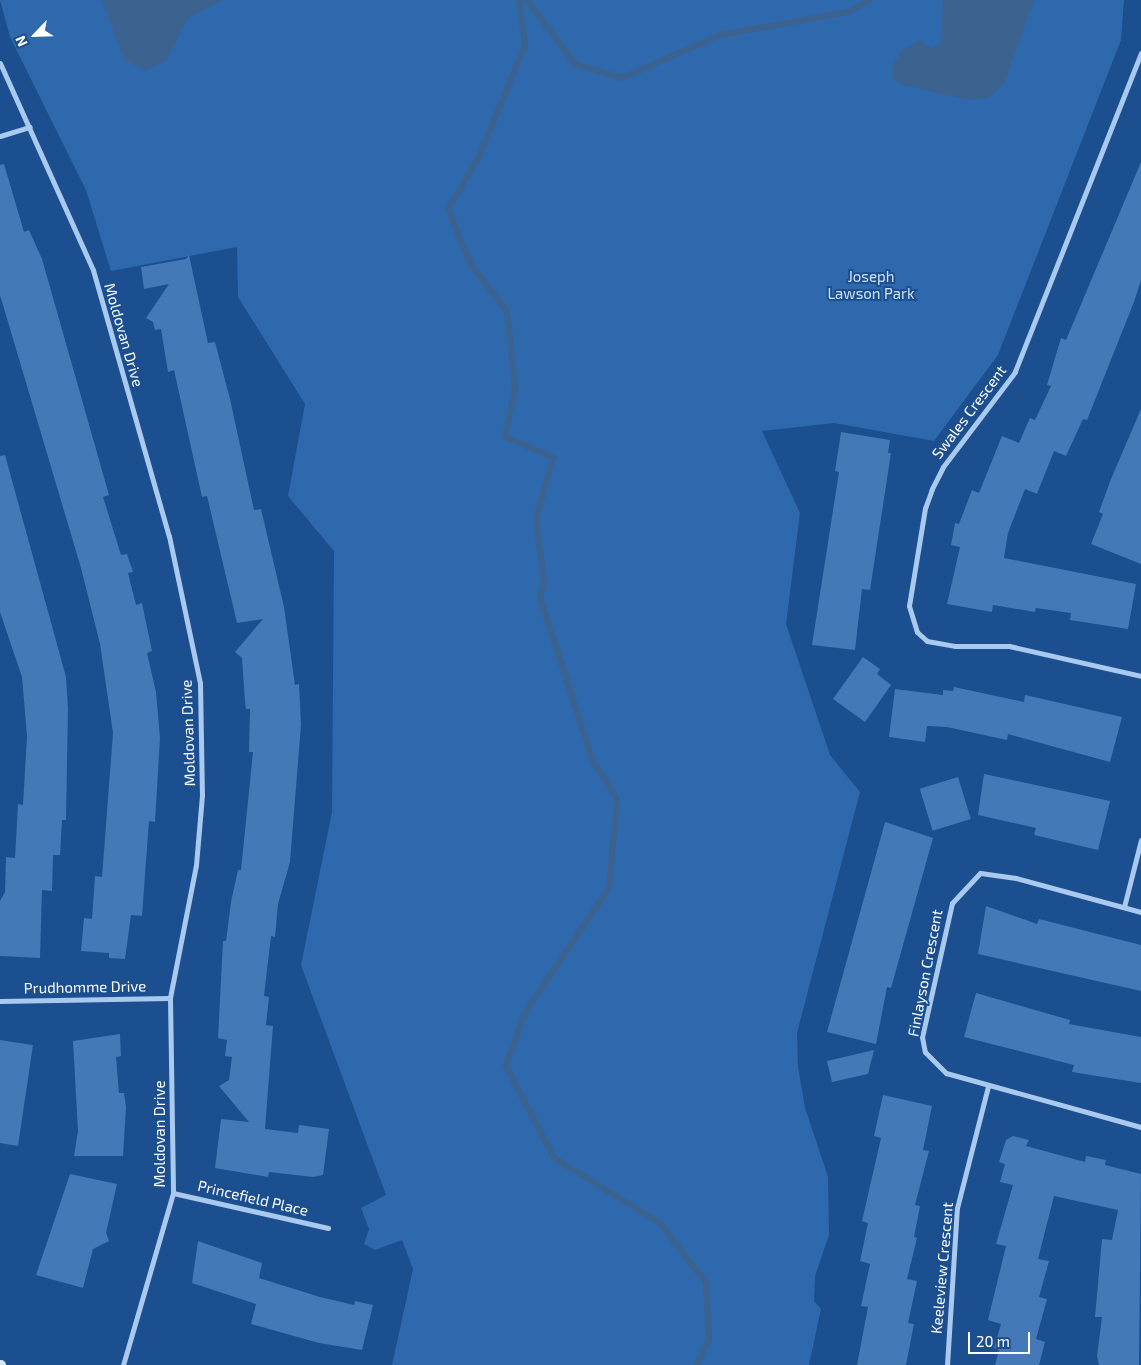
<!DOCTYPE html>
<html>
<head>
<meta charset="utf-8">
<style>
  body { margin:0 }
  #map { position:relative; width:1141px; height:1365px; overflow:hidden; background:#1b4f8f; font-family:"Exo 2",sans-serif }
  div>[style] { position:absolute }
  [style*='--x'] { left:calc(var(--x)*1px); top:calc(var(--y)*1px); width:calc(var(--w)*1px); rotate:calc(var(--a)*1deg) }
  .green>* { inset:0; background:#2e69ad }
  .water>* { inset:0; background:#3c6290 }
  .stream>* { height:6px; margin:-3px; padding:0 3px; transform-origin:3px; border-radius:3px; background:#3c6290 }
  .building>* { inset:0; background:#4478b7; transform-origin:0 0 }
  .minor>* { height:5px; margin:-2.5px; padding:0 2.5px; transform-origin:2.5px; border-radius:2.5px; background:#a9c9ee }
  .secondary>* { height:10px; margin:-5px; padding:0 5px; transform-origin:5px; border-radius:5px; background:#d6e6fa }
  span { translate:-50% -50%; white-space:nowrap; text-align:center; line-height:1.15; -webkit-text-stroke:4px #1b4f8f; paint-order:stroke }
  .park-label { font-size:15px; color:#cfe3fa }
  .street-label { font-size:15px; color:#fff }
  .north { position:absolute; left:10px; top:10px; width:50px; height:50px; -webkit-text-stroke:4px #1b4f8f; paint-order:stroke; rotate:246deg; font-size:14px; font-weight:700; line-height:20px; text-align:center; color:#fff }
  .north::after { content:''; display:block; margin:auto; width:18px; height:22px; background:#fff; clip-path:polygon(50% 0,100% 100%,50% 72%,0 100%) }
  .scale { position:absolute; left:968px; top:1332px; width:62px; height:22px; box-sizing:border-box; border:2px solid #fff; border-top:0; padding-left:6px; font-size:15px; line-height:18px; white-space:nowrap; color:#fff; -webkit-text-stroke:4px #1b4f8f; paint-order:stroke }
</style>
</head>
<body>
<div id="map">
  <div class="green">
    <i style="clip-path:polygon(0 0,1124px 0,1121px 40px,998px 355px,934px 441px,834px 423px,762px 431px,800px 513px,786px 624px,830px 755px,860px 792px,797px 1033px,798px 1067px,805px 1108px,828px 1177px,829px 1235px,815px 1276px,814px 1301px,821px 1309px,809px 1365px,392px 1365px,413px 1269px,402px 1240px,375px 1250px,364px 1244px,369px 1229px,361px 1208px,386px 1195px,301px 965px,332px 812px,334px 551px,288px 496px,305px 404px,238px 297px,237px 247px,111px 271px,86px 190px,10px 37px)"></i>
  </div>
  <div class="water">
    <i style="clip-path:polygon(102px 0,224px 0,188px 18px,166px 61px,145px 71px,124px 59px)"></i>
    <i style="clip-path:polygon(943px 0,1034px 0,1004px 84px,989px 98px,969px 100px,899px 84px,892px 79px,892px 67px,903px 49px,920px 40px,931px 49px,941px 43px)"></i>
  </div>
  <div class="stream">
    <i style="--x:519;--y:0;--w:45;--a:82.4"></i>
    <i style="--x:525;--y:45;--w:121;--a:112.3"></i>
    <i style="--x:479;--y:157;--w:61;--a:120.8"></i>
    <i style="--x:448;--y:209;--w:61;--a:67.7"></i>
    <i style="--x:471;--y:265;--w:58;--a:52"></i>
    <i style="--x:507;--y:311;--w:77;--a:84.1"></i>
    <i style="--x:515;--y:388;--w:50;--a:101.5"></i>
    <i style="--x:505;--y:437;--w:52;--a:22.6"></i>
    <i style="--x:553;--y:457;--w:64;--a:105.3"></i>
    <i style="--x:536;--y:519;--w:64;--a:82.9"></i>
    <i style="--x:544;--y:583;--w:15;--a:106"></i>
    <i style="--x:540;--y:597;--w:170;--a:72.2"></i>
    <i style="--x:592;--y:759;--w:47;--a:58"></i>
    <i style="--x:617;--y:799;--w:89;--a:95.1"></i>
    <i style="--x:609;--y:888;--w:151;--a:123.9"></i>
    <i style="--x:525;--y:1013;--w:56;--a:109.7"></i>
    <i style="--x:506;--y:1066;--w:104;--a:62.4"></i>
    <i style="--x:554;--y:1158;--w:124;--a:31.5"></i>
    <i style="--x:660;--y:1223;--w:76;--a:52.5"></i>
    <i style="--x:706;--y:1283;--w:56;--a:86.9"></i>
    <i style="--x:709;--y:1339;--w:29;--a:115"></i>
    <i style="--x:527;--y:0;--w:80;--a:53.1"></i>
    <i style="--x:575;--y:64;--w:49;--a:16.6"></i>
    <i style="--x:622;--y:78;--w:107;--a:-23.7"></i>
    <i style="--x:720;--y:35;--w:130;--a:-10.2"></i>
    <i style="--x:848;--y:12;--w:25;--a:-29"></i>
  </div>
  <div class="building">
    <i style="clip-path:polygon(1141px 162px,1141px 280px,1134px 302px,1087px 420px,1083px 419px,1066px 456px,1054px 451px,1037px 494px,1025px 489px,1008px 533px,1004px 558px,1136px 584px,1128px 629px,1070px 620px,1071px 613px,1036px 608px,1035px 612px,993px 605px,992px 612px,947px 604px,960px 547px,951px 545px,955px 523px,959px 524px,972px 490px,979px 493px,1002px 436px,1019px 443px,1030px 418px,1035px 420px,1051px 386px,1047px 385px,1061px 338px,1066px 340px)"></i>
    <i style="clip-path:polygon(4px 164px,24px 232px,29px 230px,42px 259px,109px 495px,103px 497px,121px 555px,127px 554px,133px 572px,128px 573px,136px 605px,142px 603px,152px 651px,147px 653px,156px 692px,160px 738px,155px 822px,149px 821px,142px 916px,131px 915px,125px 959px,109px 958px,109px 953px,81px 951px,84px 918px,92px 919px,95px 876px,102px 877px,113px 733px,100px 644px,81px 568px,0 295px,0 165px)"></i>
    <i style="clip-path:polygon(189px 255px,208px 343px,215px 342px,230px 399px,254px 510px,261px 509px,284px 607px,295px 685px,299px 684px,301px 725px,290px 862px,278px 904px,275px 937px,271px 936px,264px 996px,269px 997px,266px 1025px,273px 1026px,265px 1129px,298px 1133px,299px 1125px,329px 1129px,323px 1175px,313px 1177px,269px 1172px,268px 1177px,215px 1168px,221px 1119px,249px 1122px,219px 1086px,229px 1080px,232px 1057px,225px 1056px,227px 1040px,218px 1038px,223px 941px,226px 941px,231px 902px,238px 870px,241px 870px,253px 752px,249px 752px,250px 709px,246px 709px,245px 702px,242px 658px,235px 652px,263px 619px,237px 623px,207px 496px,202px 497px,174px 370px,168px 372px,161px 329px,155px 330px,153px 322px,146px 318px,169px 284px,144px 289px,141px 267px,186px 259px)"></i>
    <i style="clip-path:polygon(1141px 409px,1141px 564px,1091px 544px,1103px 514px,1099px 512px,1111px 479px)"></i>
    <i style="clip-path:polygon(841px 432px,890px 440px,888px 453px,891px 453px,870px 590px,862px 589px,855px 650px,812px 645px,839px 472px,835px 471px)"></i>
    <i style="clip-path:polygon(5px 455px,66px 677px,68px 708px,66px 820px,62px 820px,60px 855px,53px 855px,52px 891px,42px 890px,40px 958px,0 956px,0 901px,5px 892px,6px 857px,15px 858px,18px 804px,23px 805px,27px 736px,22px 677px,0 612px,0 456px)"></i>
    <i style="clip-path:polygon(863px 657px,880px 669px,877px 674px,891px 685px,865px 722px,833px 699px)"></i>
    <i style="clip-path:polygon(954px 687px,1024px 702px,1025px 695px,1122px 717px,1110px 762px,1008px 734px,1007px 740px,947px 727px,927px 726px,925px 742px,889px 737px,895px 689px,943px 695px,943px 690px,953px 691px)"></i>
    <i style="clip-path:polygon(984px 774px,1110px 801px,1098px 850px,1034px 835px,1036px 828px,978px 815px)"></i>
    <i style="left:958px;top:777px;width:44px;height:40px;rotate:73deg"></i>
    <i style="clip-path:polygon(885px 822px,933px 838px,891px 988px,887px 987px,876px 1044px,827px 1032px)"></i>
    <i style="clip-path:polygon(986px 906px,1037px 924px,1039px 919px,1141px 945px,1141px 991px,978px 954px)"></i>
    <i style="clip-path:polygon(976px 993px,1070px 1020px,1069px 1024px,1141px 1037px,1141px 1083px,1072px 1072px,1074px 1065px,964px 1037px)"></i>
    <i style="clip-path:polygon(120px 1034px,121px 1056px,116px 1057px,119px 1093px,124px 1093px,126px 1107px,123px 1156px,74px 1156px,78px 1131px,73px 1041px)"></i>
    <i style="clip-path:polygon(0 1040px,33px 1045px,18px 1146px,0 1143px)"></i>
    <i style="clip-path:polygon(874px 1050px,868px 1074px,832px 1082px,827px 1061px)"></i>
    <i style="clip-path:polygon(883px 1095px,932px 1106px,923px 1150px,929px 1151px,915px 1205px,920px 1206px,914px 1237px,917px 1238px,907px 1279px,917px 1281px,908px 1323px,914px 1324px,906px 1365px,857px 1365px,868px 1307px,861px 1306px,870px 1264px,860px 1261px,868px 1223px,862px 1221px,881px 1138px,874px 1136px)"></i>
    <i style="clip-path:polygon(1013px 1136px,1029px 1140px,1026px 1146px,1085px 1162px,1086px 1156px,1106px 1160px,1105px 1165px,1141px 1174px,1139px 1365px,1099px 1365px,1097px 1356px,1102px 1317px,1095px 1317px,1102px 1239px,1112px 1240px,1118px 1210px,1054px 1196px,1038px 1259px,1049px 1261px,1039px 1297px,1047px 1299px,1036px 1339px,1045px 1342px,1039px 1365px,995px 1365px,999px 1350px,994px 1348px,1001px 1324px,988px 1320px,1006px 1246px,996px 1244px,1013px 1185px,1000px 1182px,1005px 1164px,999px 1162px,1006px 1140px)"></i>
    <i style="clip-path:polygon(70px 1174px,117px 1184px,106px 1233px,109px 1241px,93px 1249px,83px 1288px,36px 1275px)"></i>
    <i style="clip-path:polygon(198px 1241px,262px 1263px,259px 1278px,320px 1297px,354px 1305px,355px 1301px,373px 1305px,362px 1350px,319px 1343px,251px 1324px,256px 1304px,192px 1283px)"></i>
  </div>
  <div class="minor">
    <i style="--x:1141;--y:53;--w:343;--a:111.6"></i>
    <i style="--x:1015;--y:372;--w:119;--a:127.2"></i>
    <i style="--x:943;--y:467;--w:25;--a:117"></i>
    <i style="--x:932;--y:489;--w:20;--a:110"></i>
    <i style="--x:925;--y:508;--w:99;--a:99.3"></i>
    <i style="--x:909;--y:606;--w:27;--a:73"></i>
    <i style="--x:917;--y:632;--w:13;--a:42"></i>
    <i style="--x:927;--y:641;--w:28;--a:10"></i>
    <i style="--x:955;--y:646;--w:54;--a:0"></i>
    <i style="--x:1009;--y:646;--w:135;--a:12.8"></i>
    <i style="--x:0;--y:63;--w:227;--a:65.8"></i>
    <i style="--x:93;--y:270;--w:277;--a:74.1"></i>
    <i style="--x:169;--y:536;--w:150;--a:78.1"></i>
    <i style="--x:200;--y:683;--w:112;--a:89"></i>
    <i style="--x:202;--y:795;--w:70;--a:94.9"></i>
    <i style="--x:196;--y:865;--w:136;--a:101.1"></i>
    <i style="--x:170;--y:998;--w:195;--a:89.1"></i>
    <i style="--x:173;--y:1193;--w:179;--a:106.2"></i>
    <i style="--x:0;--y:136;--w:31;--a:-17"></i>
    <i style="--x:1124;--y:907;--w:69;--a:-75.8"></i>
    <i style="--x:1141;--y:912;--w:130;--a:-164.8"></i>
    <i style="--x:1016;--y:878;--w:36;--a:-172"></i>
    <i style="--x:980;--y:873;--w:41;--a:133"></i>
    <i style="--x:952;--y:903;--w:137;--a:102.6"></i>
    <i style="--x:922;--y:1037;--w:15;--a:79"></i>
    <i style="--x:925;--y:1052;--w:30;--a:45"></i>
    <i style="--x:946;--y:1073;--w:202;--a:15.5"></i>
    <i style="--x:0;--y:1001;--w:170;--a:-1"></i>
    <i style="--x:173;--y:1193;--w:159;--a:12.7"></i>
    <i style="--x:947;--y:1365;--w:157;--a:-86.4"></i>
    <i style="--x:957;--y:1208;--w:126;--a:-75.7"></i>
  </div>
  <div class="secondary">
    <i style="--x:0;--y:1365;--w:1;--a:0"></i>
  </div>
  <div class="park-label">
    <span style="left:871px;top:285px">Joseph<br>Lawson Park</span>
  </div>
  <div class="street-label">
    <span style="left:124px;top:335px;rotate:74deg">Moldovan Drive</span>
    <span style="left:969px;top:412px;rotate:-53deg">Swales Crescent</span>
    <span style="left:188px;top:733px;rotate:-92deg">Moldovan Drive</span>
    <span style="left:925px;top:973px;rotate:-79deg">Finlayson Crescent</span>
    <span style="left:85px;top:987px;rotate:-1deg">Prudhomme Drive</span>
    <span style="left:160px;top:1134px;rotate:-90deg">Moldovan Drive</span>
    <span style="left:253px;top:1198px;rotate:13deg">Princefield Place</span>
    <span style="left:942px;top:1268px;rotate:-85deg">Keeleview Crescent</span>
  </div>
  <div class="north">N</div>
  <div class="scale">20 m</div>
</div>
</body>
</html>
